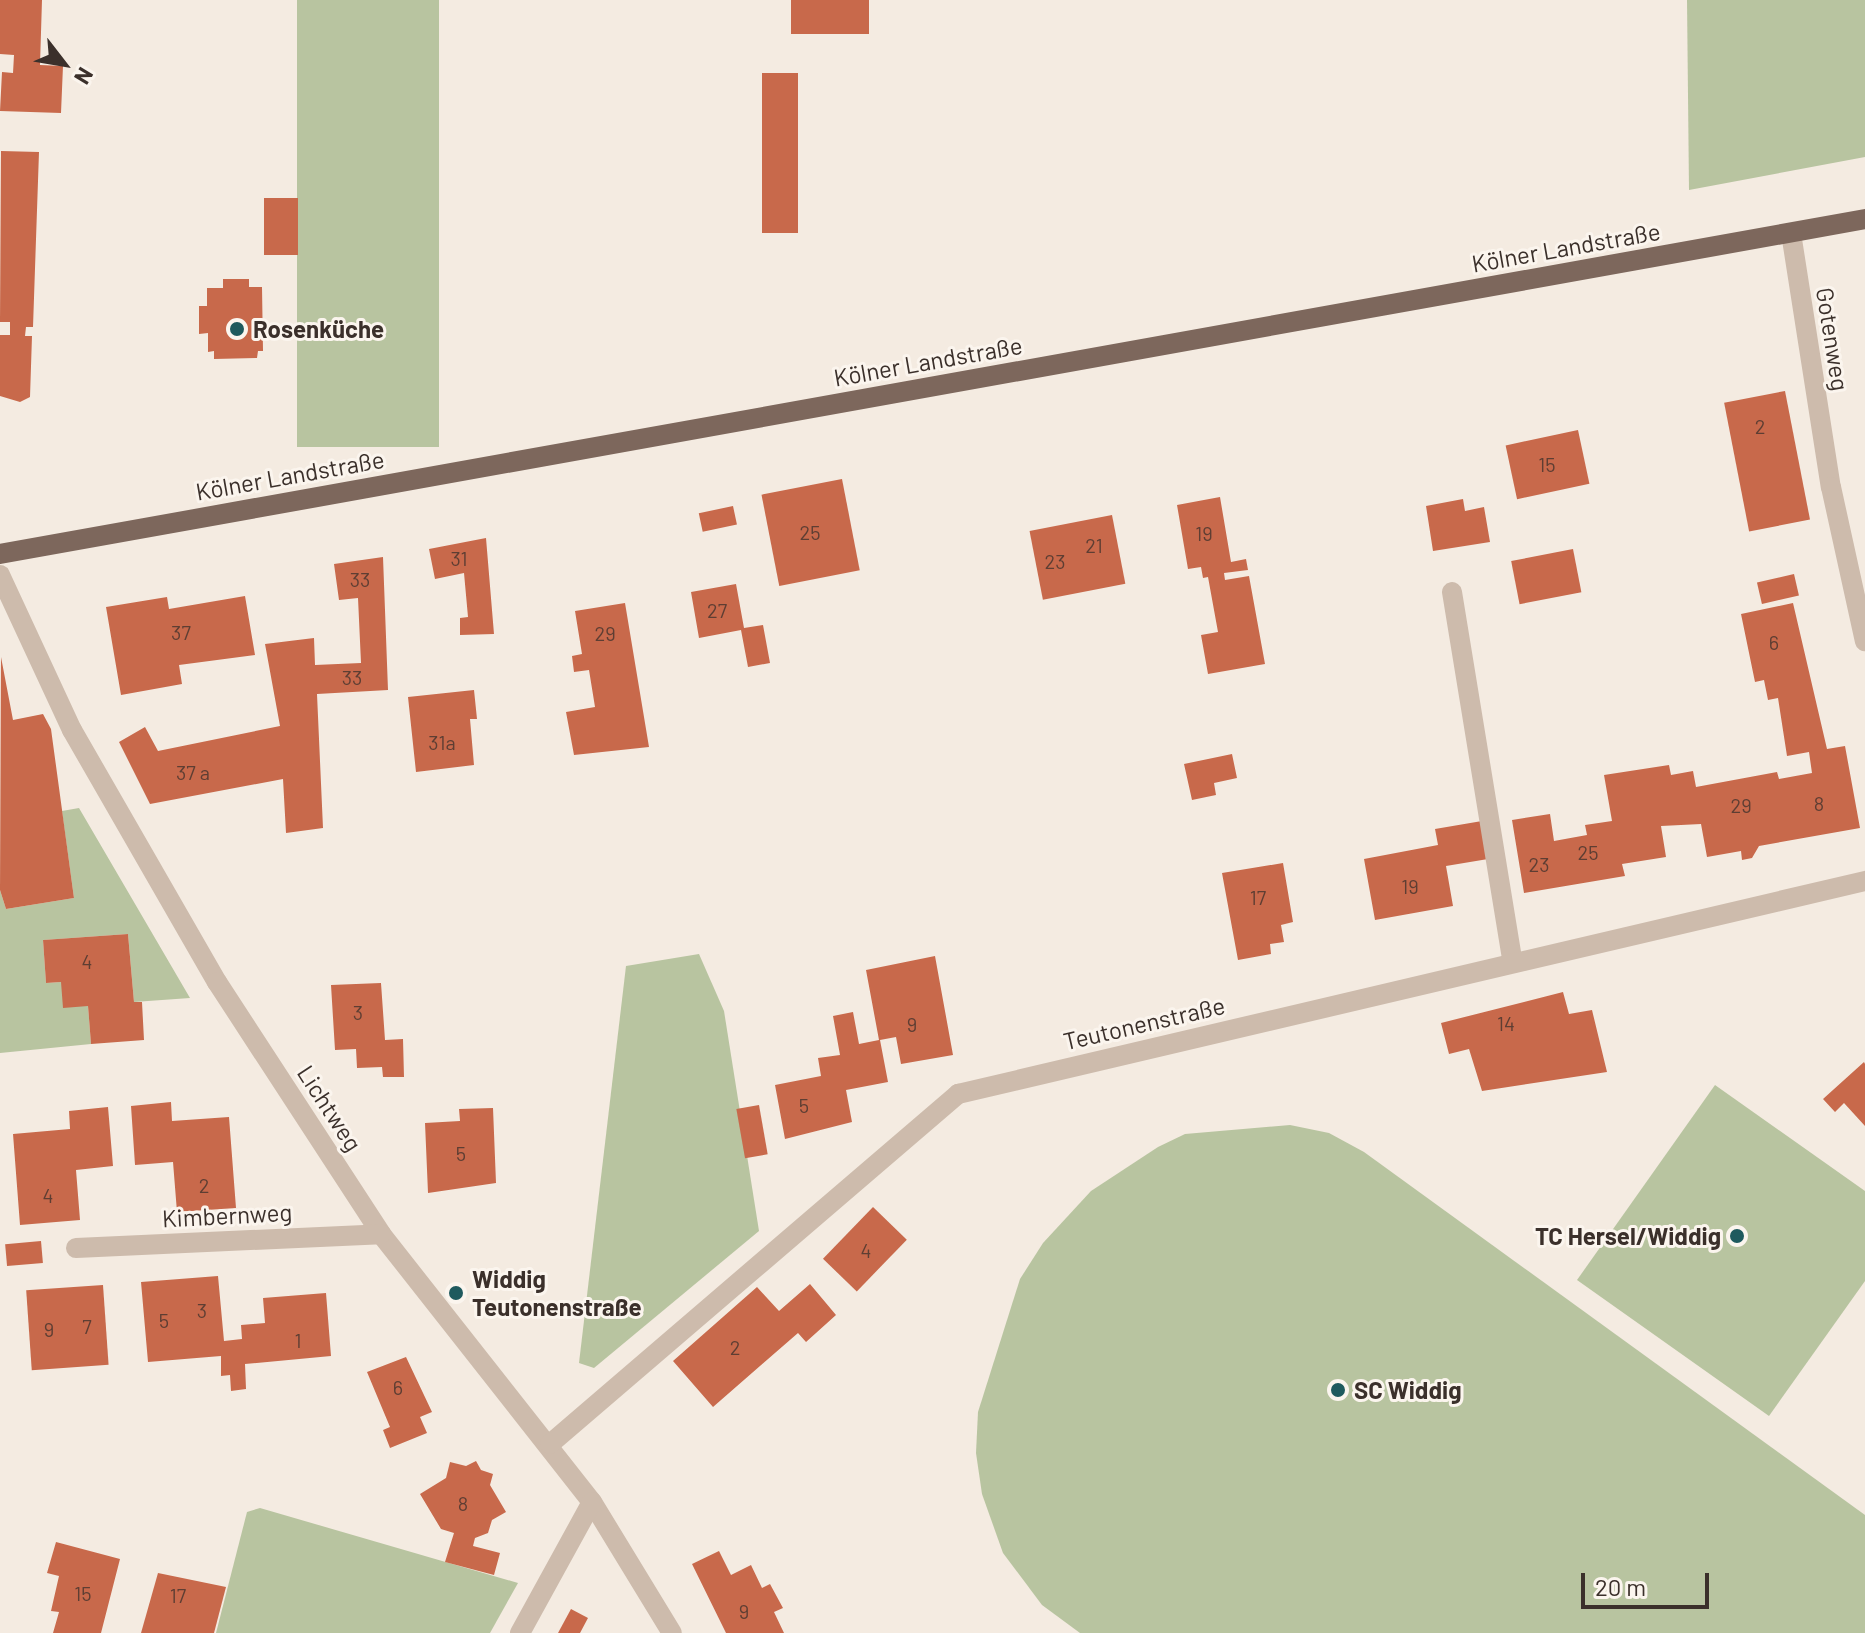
<!DOCTYPE html>
<html>
<head>
<meta charset="utf-8">
<style>
  body { margin:0 }
  #map { position:relative; width:1865px; height:1633px; overflow:hidden; background:#f4ebe1; font-family:Barlow,sans-serif }
  div>[style] { position:absolute }
  [style*='--x'] { left:calc(var(--x)*1px); top:calc(var(--y)*1px); width:calc(var(--w)*1px); rotate:calc(var(--a)*1deg) }
  .green>* { inset:0; background:#b8c4a0; transform-origin:0 0 }
  .building>* { inset:0; background:#c8694b; transform-origin:0 0 }
  .minor>* { height:20px; margin:-10px; padding:0 10px; transform-origin:10px; border-radius:10px; background:#cdbbac }
  .major>* { height:20px; margin:-10px; padding:0 10px; transform-origin:10px; border-radius:10px; background:#7d675c }
  .dots>* { width:22px; height:22px; translate:-50% -50%; box-sizing:border-box; border:4px solid #fbf5ee; border-radius:50% }
  span { translate:-50% -50%; white-space:nowrap; text-align:center; line-height:1.15; -webkit-text-stroke:6px #fbf5ee; paint-order:stroke }
  .number-label { font-size:20px; color:#5e3e33 }
  .number-label span { -webkit-text-stroke-width:0 }
  .street-label { font-size:24px; color:#3b302b }
  .poi-label { font-size:24px; color:#3b302b; font-weight:700 }
  .left { translate:0 -50%; text-align:left }
  .right { translate:-100% -50%; text-align:right }
  .north { position:absolute; left:24px; top:24px; width:80px; height:80px; -webkit-text-stroke:6px #fbf5ee; paint-order:stroke; rotate:121deg; font-size:22px; font-weight:700; line-height:32px; text-align:center; color:#3b302b }
  .north::after { content:''; display:block; margin:auto; width:28px; height:36px; background:#3b302b; clip-path:polygon(50% 0,100% 100%,50% 72%,0 100%) }
  .scale { position:absolute; left:1581px; top:1573px; width:128px; height:36px; box-sizing:border-box; border:4px solid #3b302b; border-top:0; padding-left:10px; font-size:24px; line-height:28px; white-space:nowrap; color:#3b302b; -webkit-text-stroke:6px #fbf5ee; paint-order:stroke }
</style>
</head>
<body>
<div id="map">
  <div class="green">
    <i style="left:297px;top:0;width:142px;height:447px"></i>
    <i style="clip-path:polygon(1687px 0,1865px 0,1865px 157px,1689px 190px)"></i>
    <i style="clip-path:polygon(79px 808px,190px 998px,134px 1002px,128px 934px,43px 940px,46px 983px,61px 982px,88px 1006px,91px 1044px,0 1053px,0 890px,6px 909px,74px 898px,62px 811px)"></i>
    <i style="clip-path:polygon(699px 954px,724px 1011px,759px 1231px,594px 1368px,579px 1363px,626px 966px)"></i>
    <i style="clip-path:polygon(1715px 1085px,1865px 1191px,1865px 1281px,1769px 1416px,1577px 1280px)"></i>
    <i style="clip-path:polygon(1290px 1125px,1329px 1133px,1364px 1152px,1865px 1515px,1865px 1633px,1080px 1633px,1042px 1605px,1003px 1553px,982px 1494px,976px 1453px,978px 1412px,1020px 1279px,1043px 1243px,1091px 1191px,1158px 1147px,1185px 1134px)"></i>
    <i style="clip-path:polygon(260px 1508px,518px 1583px,490px 1633px,216px 1633px,247px 1512px)"></i>
  </div>
  <div class="building">
    <i style="clip-path:polygon(0 0,42px 0,40px 65px,63px 66px,61px 113px,0 111px,2px 72px,13px 73px,14px 55px,0 54px)"></i>
    <i style="left:791px;top:0;width:78px;height:34px"></i>
    <i style="left:762px;top:73px;width:36px;height:160px"></i>
    <i style="clip-path:polygon(1px 151px,39px 152px,33px 327px,26px 327px,25px 336px,32px 336px,30px 397px,20px 402px,0 396px,0 335px,10px 335px,10px 322px,0 322px)"></i>
    <i style="left:264px;top:198px;width:34px;height:57px"></i>
    <i style="clip-path:polygon(223px 279px,249px 279px,249px 287px,262px 287px,263px 351px,258px 351px,257px 358px,214px 359px,214px 351px,208px 352px,208px 333px,199px 334px,199px 306px,207px 306px,207px 288px,223px 288px)"></i>
    <i style="left:1785px;top:391px;width:131px;height:62px;rotate:79deg"></i>
    <i style="left:1578px;top:430px;width:55px;height:74px;rotate:78deg"></i>
    <i style="left:842px;top:479px;width:93px;height:82px;rotate:79deg"></i>
    <i style="clip-path:polygon(1220px 497px,1231px 562px,1246px 559px,1248px 570px,1224px 573px,1225px 580px,1249px 576px,1265px 664px,1208px 674px,1201px 635px,1218px 632px,1208px 577px,1203px 578px,1201px 567px,1188px 569px,1177px 505px)"></i>
    <i style="clip-path:polygon(1463px 499px,1465px 511px,1484px 507px,1490px 542px,1433px 551px,1426px 506px)"></i>
    <i style="left:733px;top:506px;width:19px;height:35px;rotate:78deg"></i>
    <i style="left:1112px;top:515px;width:70px;height:84px;rotate:79deg"></i>
    <i style="clip-path:polygon(486px 538px,494px 634px,460px 635px,460px 618px,468px 617px,464px 573px,435px 579px,429px 549px)"></i>
    <i style="left:1573px;top:549px;width:44px;height:63px;rotate:79deg"></i>
    <i style="clip-path:polygon(383px 557px,388px 690px,317px 694px,323px 828px,286px 833px,283px 779px,150px 804px,119px 742px,145px 727px,158px 751px,280px 726px,265px 644px,314px 638px,315px 665px,361px 663px,358px 598px,339px 600px,334px 564px)"></i>
    <i style="left:1794px;top:574px;width:22px;height:38px;rotate:77deg"></i>
    <i style="clip-path:polygon(736px 584px,744px 628px,763px 625px,770px 663px,748px 667px,741px 630px,699px 638px,691px 592px)"></i>
    <i style="clip-path:polygon(245px 596px,255px 655px,179px 665px,182px 684px,121px 695px,106px 607px,167px 597px,169px 609px)"></i>
    <i style="clip-path:polygon(625px 603px,649px 747px,574px 755px,566px 712px,595px 707px,589px 670px,574px 672px,572px 656px,582px 654px,575px 611px)"></i>
    <i style="clip-path:polygon(1793px 603px,1827px 749px,1845px 746px,1860px 828px,1759px 846px,1752px 858px,1742px 860px,1741px 851px,1707px 857px,1701px 824px,1661px 826px,1666px 857px,1622px 864px,1625px 876px,1524px 893px,1512px 820px,1550px 814px,1554px 841px,1587px 835px,1585px 825px,1612px 821px,1604px 775px,1669px 765px,1671px 775px,1693px 771px,1696px 787px,1777px 772px,1779px 779px,1812px 773px,1809px 752px,1787px 756px,1778px 698px,1768px 700px,1764px 680px,1755px 682px,1741px 614px)"></i>
    <i style="clip-path:polygon(1px 657px,13px 720px,43px 714px,51px 729px,74px 898px,6px 909px,0 890px)"></i>
    <i style="clip-path:polygon(474px 690px,477px 719px,470px 719px,474px 765px,416px 772px,408px 697px)"></i>
    <i style="clip-path:polygon(1232px 754px,1237px 778px,1214px 783px,1216px 795px,1192px 800px,1184px 764px)"></i>
    <i style="clip-path:polygon(1482px 821px,1488px 859px,1446px 866px,1453px 906px,1375px 920px,1364px 859px,1438px 845px,1435px 829px)"></i>
    <i style="clip-path:polygon(1283px 863px,1293px 922px,1281px 925px,1284px 942px,1270px 944px,1271px 954px,1238px 960px,1222px 873px)"></i>
    <i style="clip-path:polygon(128px 934px,134px 1002px,142px 1002px,144px 1040px,91px 1044px,88px 1006px,63px 1008px,61px 982px,46px 983px,43px 940px)"></i>
    <i style="clip-path:polygon(935px 956px,953px 1055px,901px 1064px,896px 1037px,880px 1040px,888px 1082px,846px 1090px,852px 1122px,785px 1139px,775px 1085px,821px 1076px,818px 1058px,840px 1055px,833px 1016px,853px 1012px,859px 1044px,879px 1040px,866px 970px)"></i>
    <i style="clip-path:polygon(381px 983px,385px 1040px,403px 1039px,404px 1077px,383px 1077px,382px 1067px,357px 1068px,356px 1049px,335px 1050px,331px 985px)"></i>
    <i style="clip-path:polygon(1563px 992px,1569px 1014px,1592px 1010px,1607px 1072px,1482px 1091px,1469px 1049px,1449px 1054px,1441px 1023px)"></i>
    <i style="clip-path:polygon(1864px 1062px,1865px 1064px,1865px 1126px,1844px 1103px,1835px 1112px,1823px 1099px)"></i>
    <i style="clip-path:polygon(171px 1102px,172px 1121px,229px 1117px,236px 1208px,177px 1212px,173px 1162px,135px 1165px,131px 1106px)"></i>
    <i style="left:759px;top:1105px;width:50px;height:23px;rotate:80deg"></i>
    <i style="clip-path:polygon(108px 1107px,113px 1166px,76px 1170px,80px 1220px,20px 1225px,13px 1134px,70px 1129px,69px 1111px)"></i>
    <i style="clip-path:polygon(493px 1108px,496px 1183px,428px 1193px,425px 1123px,460px 1121px,459px 1109px)"></i>
    <i style="left:873px;top:1207px;width:47px;height:72px;rotate:44deg"></i>
    <i style="left:41px;top:1241px;width:22px;height:36px;rotate:85deg"></i>
    <i style="clip-path:polygon(218px 1276px,224px 1341px,242px 1339px,241px 1325px,265px 1323px,263px 1298px,326px 1293px,331px 1356px,245px 1364px,246px 1389px,231px 1391px,230px 1375px,221px 1376px,221px 1356px,148px 1362px,141px 1282px)"></i>
    <i style="clip-path:polygon(810px 1284px,836px 1315px,806px 1342px,798px 1333px,713px 1407px,673px 1361px,757px 1287px,779px 1311px)"></i>
    <i style="left:103px;top:1285px;width:80px;height:77px;rotate:86deg"></i>
    <i style="clip-path:polygon(406px 1357px,432px 1412px,420px 1417px,427px 1433px,390px 1448px,383px 1430px,390px 1427px,367px 1372px)"></i>
    <i style="clip-path:polygon(476px 1461px,481px 1470px,493px 1474px,490px 1485px,506px 1512px,492px 1520px,488px 1533px,475px 1538px,473px 1546px,500px 1553px,494px 1575px,445px 1562px,454px 1533px,441px 1529px,420px 1494px,446px 1478px,450px 1462px,466px 1466px)"></i>
    <i style="clip-path:polygon(56px 1542px,120px 1559px,101px 1633px,53px 1633px,59px 1612px,51px 1611px,59px 1576px,47px 1573px)"></i>
    <i style="clip-path:polygon(719px 1551px,731px 1575px,751px 1565px,762px 1588px,770px 1584px,783px 1608px,774px 1612px,784px 1633px,726px 1633px,692px 1564px)"></i>
    <i style="clip-path:polygon(158px 1573px,226px 1587px,214px 1633px,141px 1633px)"></i>
    <i style="clip-path:polygon(571px 1609px,588px 1618px,580px 1633px,558px 1633px)"></i>
  </div>
  <div class="minor">
    <i style="--x:1791;--y:233;--w:257;--a:81.1"></i>
    <i style="--x:1831;--y:487;--w:158;--a:77.6"></i>
    <i style="--x:0;--y:575;--w:171;--a:65.1"></i>
    <i style="--x:72;--y:730;--w:291;--a:60.1"></i>
    <i style="--x:217;--y:982;--w:301;--a:56.9"></i>
    <i style="--x:381;--y:1234;--w:341;--a:51.8"></i>
    <i style="--x:592;--y:1502;--w:153;--a:58.6"></i>
    <i style="--x:1452;--y:592;--w:376;--a:80.7"></i>
    <i style="--x:76;--y:1248;--w:305;--a:-2.6"></i>
    <i style="--x:550;--y:1444;--w:538;--a:-40.62"></i>
    <i style="--x:958;--y:1094;--w:932;--a:-13.22"></i>
    <i style="--x:520;--y:1633;--w:149;--a:-61.2"></i>
  </div>
  <div class="major">
    <i style="--x:0;--y:554;--w:1895;--a:-10.18"></i>
  </div>
  <div class="dots">
    <i style="left:237px;top:329px;background:#1f5a5e"></i>
    <i style="left:1737px;top:1236px;background:#1f5a5e"></i>
    <i style="left:456px;top:1293px;background:#1f5a5e"></i>
    <i style="left:1338px;top:1390px;background:#1f5a5e"></i>
  </div>
  <div class="number-label">
    <span style="left:1760px;top:426px">2</span>
    <span style="left:1547px;top:464px">15</span>
    <span style="left:810px;top:532px">25</span>
    <span style="left:1204px;top:533px">19</span>
    <span style="left:1094px;top:545px">21</span>
    <span style="left:459px;top:558px">31</span>
    <span style="left:1055px;top:561px">23</span>
    <span style="left:360px;top:579px">33</span>
    <span style="left:717px;top:610px">27</span>
    <span style="left:181px;top:632px">37</span>
    <span style="left:605px;top:633px">29</span>
    <span style="left:1774px;top:642px">6</span>
    <span style="left:352px;top:677px">33</span>
    <span style="left:442px;top:742px">31a</span>
    <span style="left:193px;top:772px">37 a</span>
    <span style="left:1819px;top:803px">8</span>
    <span style="left:1741px;top:805px">29</span>
    <span style="left:1588px;top:852px">25</span>
    <span style="left:1539px;top:864px">23</span>
    <span style="left:1410px;top:886px">19</span>
    <span style="left:1258px;top:897px">17</span>
    <span style="left:87px;top:961px">4</span>
    <span style="left:358px;top:1012px">3</span>
    <span style="left:1506px;top:1023px">14</span>
    <span style="left:912px;top:1024px">9</span>
    <span style="left:804px;top:1105px">5</span>
    <span style="left:461px;top:1153px">5</span>
    <span style="left:204px;top:1185px">2</span>
    <span style="left:48px;top:1195px">4</span>
    <span style="left:866px;top:1250px">4</span>
    <span style="left:202px;top:1310px">3</span>
    <span style="left:164px;top:1320px">5</span>
    <span style="left:87px;top:1326px">7</span>
    <span style="left:49px;top:1329px">9</span>
    <span style="left:298px;top:1340px">1</span>
    <span style="left:735px;top:1347px">2</span>
    <span style="left:398px;top:1387px">6</span>
    <span style="left:463px;top:1503px">8</span>
    <span style="left:83px;top:1593px">15</span>
    <span style="left:178px;top:1595px">17</span>
    <span style="left:744px;top:1611px">9</span>
  </div>
  <div class="street-label">
    <span style="left:1566px;top:247px;rotate:-10deg">Kölner Landstraße</span>
    <span style="left:1833px;top:339px;rotate:81deg">Gotenweg</span>
    <span style="left:928px;top:361px;rotate:-10deg">Kölner Landstraße</span>
    <span style="left:290px;top:475px;rotate:-10deg">Kölner Landstraße</span>
    <span style="left:1144px;top:1023px;rotate:-13deg">Teutonenstraße</span>
    <span style="left:330px;top:1108px;rotate:57deg">Lichtweg</span>
    <span style="left:227px;top:1215px;rotate:-3deg">Kimbernweg</span>
  </div>
  <div class="poi-label">
    <span class="left" style="left:253px;top:329px">Rosenküche</span>
    <span class="right" style="left:1721px;top:1236px">TC Hersel/Widdig</span>
    <span class="left" style="left:472px;top:1293px">Widdig<br>Teutonenstraße</span>
    <span class="left" style="left:1354px;top:1390px">SC Widdig</span>
  </div>
  <div class="north">N</div>
  <div class="scale">20 m</div>
</div>
</body>
</html>
